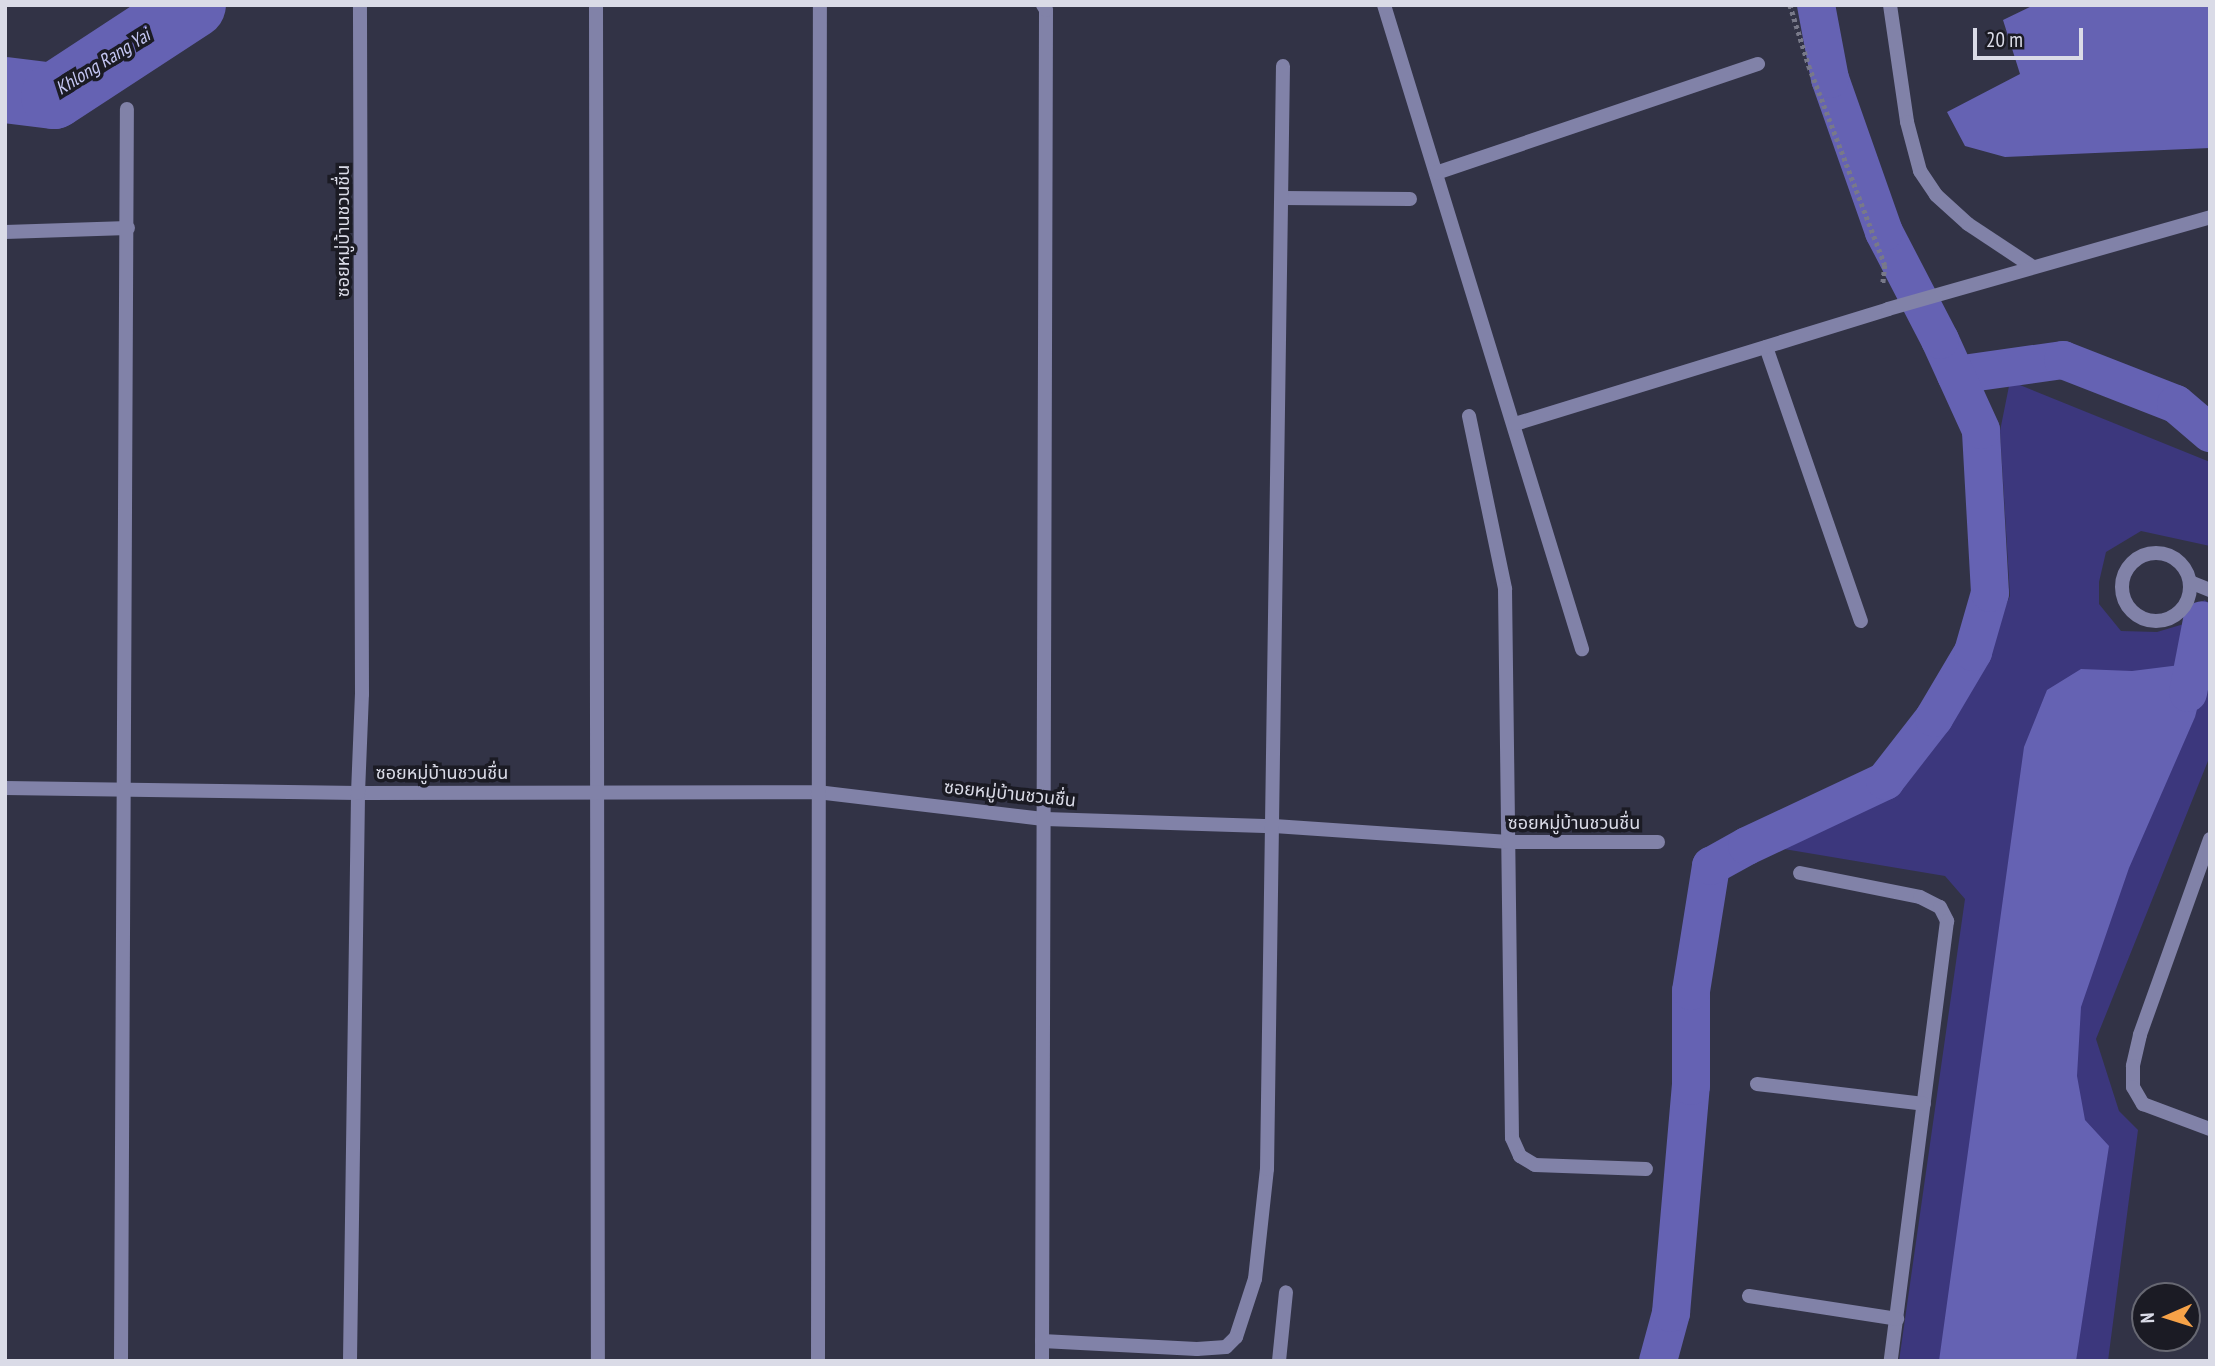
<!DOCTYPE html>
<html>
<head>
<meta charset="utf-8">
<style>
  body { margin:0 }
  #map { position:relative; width:2215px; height:1366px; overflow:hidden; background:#323346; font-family:"PT Sans Narrow","Noto Sans Thai",sans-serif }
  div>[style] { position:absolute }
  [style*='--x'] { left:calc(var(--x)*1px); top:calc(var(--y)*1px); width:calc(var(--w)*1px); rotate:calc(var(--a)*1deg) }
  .green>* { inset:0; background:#3c377d }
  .water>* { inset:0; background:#6562b3 }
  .canal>* { height:38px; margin:-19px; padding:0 19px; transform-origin:19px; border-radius:19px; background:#6562b3 }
  .river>* { height:66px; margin:-33px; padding:0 33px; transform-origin:33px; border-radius:33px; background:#6562b3 }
  .path>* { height:4.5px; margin-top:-2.25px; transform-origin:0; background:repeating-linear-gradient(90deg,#787989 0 3.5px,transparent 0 7px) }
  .minor>* { height:14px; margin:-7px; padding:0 7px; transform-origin:7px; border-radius:7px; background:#8182a8 }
  .minor>.ring { margin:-7px; padding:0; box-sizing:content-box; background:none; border:14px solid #8182a8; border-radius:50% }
  span { translate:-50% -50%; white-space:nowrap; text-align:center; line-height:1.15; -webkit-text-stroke:7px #1b1b24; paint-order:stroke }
  .street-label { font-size:18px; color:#dadbe7 }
  .water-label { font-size:19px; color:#c5c7f3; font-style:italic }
  .frame { position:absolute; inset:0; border:7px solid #dadbe7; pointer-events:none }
  .north { position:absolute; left:2131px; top:1282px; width:70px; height:70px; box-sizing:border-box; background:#1b1b24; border:2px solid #676872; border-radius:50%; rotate:267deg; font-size:19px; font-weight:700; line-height:28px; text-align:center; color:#dadbe7 }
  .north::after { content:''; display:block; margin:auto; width:24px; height:32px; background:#f6a248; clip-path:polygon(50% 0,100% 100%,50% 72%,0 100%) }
  .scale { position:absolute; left:1973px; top:28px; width:110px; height:32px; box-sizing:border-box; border:4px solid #dadbe7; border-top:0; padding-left:9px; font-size:21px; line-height:24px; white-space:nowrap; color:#dadbe7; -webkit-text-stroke:5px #1b1b24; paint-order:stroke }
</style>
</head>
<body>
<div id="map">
  <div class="green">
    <i style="clip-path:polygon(2010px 381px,2210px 462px,2210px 546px,2141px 531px,2106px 552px,2099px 582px,2099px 604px,2121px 631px,2157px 632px,2194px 621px,2204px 600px,2210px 603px,2210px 756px,2096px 1039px,2119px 1111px,2138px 1130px,2108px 1361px,1899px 1361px,1965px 899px,1945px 876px,1778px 848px,1889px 797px,1959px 700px,2010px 596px,2000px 431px)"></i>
  </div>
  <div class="water">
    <i style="clip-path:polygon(2034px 5px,2210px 5px,2210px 148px,2005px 157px,1965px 146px,1947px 112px,2020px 74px,2003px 20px)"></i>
    <i style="clip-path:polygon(2210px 629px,2210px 660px,2195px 717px,2129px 868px,2081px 1007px,2077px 1076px,2085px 1120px,2109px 1146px,2076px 1361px,1939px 1361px,2024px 747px,2047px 690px,2081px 669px,2132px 671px,2196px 663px)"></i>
  </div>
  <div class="canal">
    <i style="--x:1956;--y:375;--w:108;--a:-8"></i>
    <i style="--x:2063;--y:360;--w:121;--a:21.3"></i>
    <i style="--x:2176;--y:404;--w:45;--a:40.5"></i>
    <i style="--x:2188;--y:693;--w:74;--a:-79.1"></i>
    <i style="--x:1658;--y:1361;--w:50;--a:-74.8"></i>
    <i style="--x:1671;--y:1313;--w:228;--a:-85"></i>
    <i style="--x:1691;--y:1086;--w:95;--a:-90"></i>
    <i style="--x:1691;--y:991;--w:127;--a:-80.9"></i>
    <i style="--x:1711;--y:866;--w:41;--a:-29.1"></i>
    <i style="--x:1747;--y:846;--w:153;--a:-25.2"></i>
    <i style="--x:1885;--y:781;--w:80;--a:-52.1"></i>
    <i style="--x:1934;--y:718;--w:77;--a:-59.4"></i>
    <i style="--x:1973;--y:652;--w:61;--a:-73.9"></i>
    <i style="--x:1990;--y:593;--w:163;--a:-93.2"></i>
    <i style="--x:1981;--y:430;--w:99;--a:-114.5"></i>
    <i style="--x:1940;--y:340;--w:122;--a:-117.4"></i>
    <i style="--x:1884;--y:232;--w:162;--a:-109.4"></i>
    <i style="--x:1830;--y:79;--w:75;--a:-100.7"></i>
  </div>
  <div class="river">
    <i style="--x:5;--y:90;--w:49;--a:7"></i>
    <i style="--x:54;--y:96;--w:166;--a:-33.2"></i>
  </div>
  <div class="path">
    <i style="--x:1790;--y:5;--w:64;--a:72.7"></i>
    <i style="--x:1809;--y:66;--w:213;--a:69.1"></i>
    <i style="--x:1885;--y:265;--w:18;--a:96"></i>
  </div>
  <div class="minor">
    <i style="--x:596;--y:5;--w:1356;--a:89.92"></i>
    <i style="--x:1384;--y:5;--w:674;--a:72.91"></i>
    <i style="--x:1890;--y:5;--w:118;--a:81.7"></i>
    <i style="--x:1907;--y:122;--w:51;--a:75.1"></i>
    <i style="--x:1920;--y:171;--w:29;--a:56"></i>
    <i style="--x:1936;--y:195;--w:43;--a:42.2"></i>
    <i style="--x:1968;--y:224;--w:78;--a:33.5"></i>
    <i style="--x:1436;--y:173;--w:340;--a:-18.7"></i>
    <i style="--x:1282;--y:198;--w:128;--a:0.4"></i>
    <i style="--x:5;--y:232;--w:123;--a:-1.9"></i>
    <i style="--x:1766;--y:347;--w:290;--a:70.9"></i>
    <i style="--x:1469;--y:416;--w:177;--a:78.2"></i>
    <i style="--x:1505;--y:589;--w:549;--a:89.27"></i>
    <i style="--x:1512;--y:1138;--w:20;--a:66"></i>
    <i style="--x:1520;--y:1156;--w:17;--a:31"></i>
    <i style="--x:1535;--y:1165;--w:111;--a:2.1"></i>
    <i style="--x:1515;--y:424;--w:390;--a:-17.1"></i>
    <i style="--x:1888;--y:309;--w:335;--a:-15.9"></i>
    <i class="ring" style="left:2122px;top:553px;width:54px;height:54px"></i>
    <i style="--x:2190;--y:582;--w:22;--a:22"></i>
    <i style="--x:5;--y:788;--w:353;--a:0.8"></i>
    <i style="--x:358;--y:793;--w:459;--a:-0.1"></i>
    <i style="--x:817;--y:792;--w:230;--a:6.8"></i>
    <i style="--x:1045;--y:819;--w:229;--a:1.8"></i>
    <i style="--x:1274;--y:826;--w:235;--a:3.9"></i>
    <i style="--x:1508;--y:842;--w:150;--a:0"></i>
    <i style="--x:2210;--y:839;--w:208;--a:109.7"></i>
    <i style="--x:2140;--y:1035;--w:32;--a:103"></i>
    <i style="--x:2133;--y:1066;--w:21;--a:90"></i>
    <i style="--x:2133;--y:1087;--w:20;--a:60"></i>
    <i style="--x:2143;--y:1104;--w:72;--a:20.5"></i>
    <i style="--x:1800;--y:873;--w:122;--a:11.3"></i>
    <i style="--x:1920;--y:897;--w:22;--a:27"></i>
    <i style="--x:1940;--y:907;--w:16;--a:63"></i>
    <i style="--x:1947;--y:921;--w:444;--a:97.3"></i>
    <i style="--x:1757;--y:1084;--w:168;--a:6.8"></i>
    <i style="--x:1749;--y:1296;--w:150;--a:8.8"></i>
    <i style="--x:1042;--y:1341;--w:155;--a:3"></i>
    <i style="--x:1197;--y:1349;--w:29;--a:-4"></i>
    <i style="--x:1226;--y:1347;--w:14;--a:-45"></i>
    <i style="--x:1236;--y:1337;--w:61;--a:-71.9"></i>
    <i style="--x:1255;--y:1279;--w:111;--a:-83.8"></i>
    <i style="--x:1267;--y:1169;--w:1103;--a:-89.17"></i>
    <i style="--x:121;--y:1361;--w:1252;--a:-89.73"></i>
    <i style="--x:350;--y:1361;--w:568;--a:-89.19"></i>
    <i style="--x:358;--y:793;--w:99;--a:-87.7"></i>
    <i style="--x:362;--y:694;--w:689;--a:-90.17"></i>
    <i style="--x:818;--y:1361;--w:1356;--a:-89.92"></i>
    <i style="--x:1042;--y:1361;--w:1351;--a:-89.83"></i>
    <i style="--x:1046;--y:10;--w:6;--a:-121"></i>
    <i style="--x:1279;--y:1361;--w:69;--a:-84.2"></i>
  </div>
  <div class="street-label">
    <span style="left:343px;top:231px;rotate:-90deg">ซอยหมู่บ้านชวนชื่น</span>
    <span style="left:442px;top:773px">ซอยหมู่บ้านชวนชื่น</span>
    <span style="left:1010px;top:794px;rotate:6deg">ซอยหมู่บ้านชวนชื่น</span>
    <span style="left:1574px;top:823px">ซอยหมู่บ้านชวนชื่น</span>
  </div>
  <div class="water-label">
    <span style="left:103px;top:62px;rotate:-32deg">Khlong Rang Yai</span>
  </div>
  <div class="frame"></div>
  <div class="north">N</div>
  <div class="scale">20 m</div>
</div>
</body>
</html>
